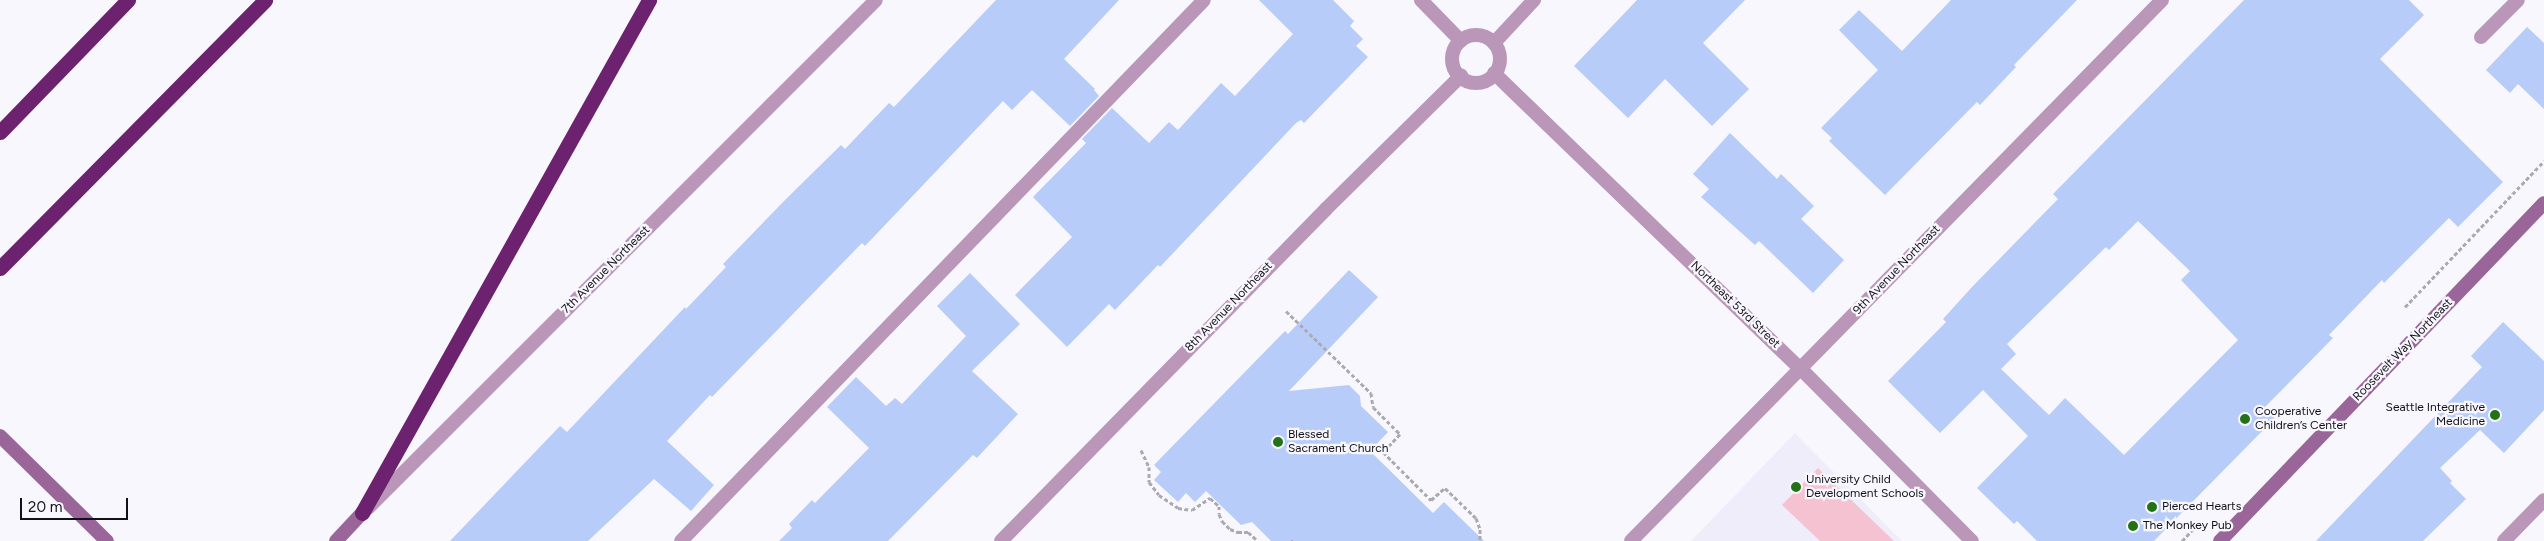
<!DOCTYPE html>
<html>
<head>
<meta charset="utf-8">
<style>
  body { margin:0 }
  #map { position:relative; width:2544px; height:541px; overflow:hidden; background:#f8f7fd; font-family:Figtree,sans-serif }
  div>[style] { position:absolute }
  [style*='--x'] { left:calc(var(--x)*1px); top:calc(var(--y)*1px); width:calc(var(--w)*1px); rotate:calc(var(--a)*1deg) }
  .built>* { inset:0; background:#f0edfb }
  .green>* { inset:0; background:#f5c2d2 }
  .building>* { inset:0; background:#b7ccf9 }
  .path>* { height:3px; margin-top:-1.5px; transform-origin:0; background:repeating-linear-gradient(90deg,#acaab1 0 4px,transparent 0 6.5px) }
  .service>* { height:14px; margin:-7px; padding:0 7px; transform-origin:7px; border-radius:7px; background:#ba96b9 }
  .minor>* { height:14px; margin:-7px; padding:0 7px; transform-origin:7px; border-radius:7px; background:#ba96b9 }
  .minor>.ring { margin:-7px; padding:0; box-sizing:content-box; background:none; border:14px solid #ba96b9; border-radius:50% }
  .secondary>* { height:14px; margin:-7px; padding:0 7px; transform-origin:7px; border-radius:7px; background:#9a669a }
  .motorway>* { height:15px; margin:-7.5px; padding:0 7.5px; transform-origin:7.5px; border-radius:7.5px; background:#6c226f }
  .dots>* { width:14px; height:14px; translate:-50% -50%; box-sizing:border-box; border:2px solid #f8f7fd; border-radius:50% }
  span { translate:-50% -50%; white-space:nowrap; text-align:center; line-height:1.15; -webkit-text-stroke:4.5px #f8f7fd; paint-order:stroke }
  .street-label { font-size:12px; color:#121018 }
  .poi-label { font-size:12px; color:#121018 }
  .right { translate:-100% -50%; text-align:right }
  .left { translate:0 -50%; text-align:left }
  .scale { position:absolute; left:20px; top:498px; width:108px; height:22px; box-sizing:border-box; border:2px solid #121018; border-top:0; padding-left:6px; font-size:15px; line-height:18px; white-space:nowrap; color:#121018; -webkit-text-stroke:4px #f8f7fd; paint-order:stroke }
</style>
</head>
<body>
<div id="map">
  <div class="built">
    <i style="clip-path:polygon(1795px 433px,1902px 541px,1691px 541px)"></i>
  </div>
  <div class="green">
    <i style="clip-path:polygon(1818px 468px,1894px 541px,1820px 541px,1782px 505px)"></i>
  </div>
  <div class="building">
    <i style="clip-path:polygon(996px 0,1119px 0,1064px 59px,1095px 89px,1094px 90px,1099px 96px,1070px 126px,1032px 90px,1012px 110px,1003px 101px,865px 246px,862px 243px,712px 397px,710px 395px,667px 441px,714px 485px,691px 511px,654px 479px,588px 541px,450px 541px,560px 426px,567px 432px,685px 307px,686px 309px,726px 267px,723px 264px,785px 200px,841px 145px,845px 149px,889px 103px,894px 107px)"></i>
    <i style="clip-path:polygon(1259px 0,1333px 0,1354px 21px,1350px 26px,1363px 39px,1356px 46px,1368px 57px,1304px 123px,1301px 120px,1296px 123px,1160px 267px,1158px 265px,1115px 310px,1109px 304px,1067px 347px,1015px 295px,1072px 237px,1033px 197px,1086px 143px,1082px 139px,1112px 108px,1149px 143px,1169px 122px,1178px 130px,1221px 83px,1235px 96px,1293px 34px)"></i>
    <i style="clip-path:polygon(1637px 0,1745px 0,1703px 43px,1749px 89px,1712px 126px,1665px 79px,1628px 118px,1574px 66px)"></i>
    <i style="clip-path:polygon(1951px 0,2077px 0,2014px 65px,2016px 67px,1980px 105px,1977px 102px,1885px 195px,1829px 141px,1832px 138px,1821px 128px,1878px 70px,1839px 30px,1859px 10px,1902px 51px)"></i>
    <i style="clip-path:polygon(evenodd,2244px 0,2409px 0,2424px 15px,2380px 59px,2503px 182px,2458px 227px,2449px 218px,2384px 283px,2382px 280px,2329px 335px,2333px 338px,2264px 408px,2275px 418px,2154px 541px,2037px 541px,2017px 521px,2014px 524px,1977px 488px,2028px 436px,1983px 390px,1940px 433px,1888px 381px,1946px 322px,1943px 319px,1972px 287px,2058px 199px,2053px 194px,2244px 0,2138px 221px,2190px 271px,2181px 280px,2238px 340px,2124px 455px,2065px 398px,2049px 415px,2001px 369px,2016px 354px,2007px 344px,2106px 247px,2109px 250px,2138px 221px)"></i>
    <i style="clip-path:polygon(2527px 27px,2544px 43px,2544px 109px,2518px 84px,2510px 93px,2486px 70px)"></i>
    <i style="clip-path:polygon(1730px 133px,1777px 179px,1781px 174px,1814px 206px,1801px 219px,1844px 260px,1813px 293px,1759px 241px,1755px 245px,1701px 197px,1709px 189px,1693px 174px)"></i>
    <i style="clip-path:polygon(1349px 270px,1378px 297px,1289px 391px,1349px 385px,1360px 396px,1361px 406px,1388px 432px,1370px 451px,1433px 513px,1444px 502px,1484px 541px,1271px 541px,1252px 522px,1241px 525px,1206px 491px,1195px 502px,1186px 493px,1178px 502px,1154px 480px,1161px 472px,1154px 465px,1285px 331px,1288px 334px)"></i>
    <i style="clip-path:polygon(970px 273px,1020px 324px,972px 371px,1018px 414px,977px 458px,973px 455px,888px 541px,779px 541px,792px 528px,789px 524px,812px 500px,815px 503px,869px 448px,827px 407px,856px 377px,886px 406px,895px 398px,902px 404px,966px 336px,937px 306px)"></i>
    <i style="clip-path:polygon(2503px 322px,2544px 361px,2544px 410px,2504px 453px,2480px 430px,2440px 468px,2452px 481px,2450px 483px,2466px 499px,2423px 541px,2316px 541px,2482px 367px,2471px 356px)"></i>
  </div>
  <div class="path">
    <i style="--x:2405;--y:307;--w:202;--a:-46.4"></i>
    <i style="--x:1286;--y:311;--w:118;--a:44"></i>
    <i style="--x:1371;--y:393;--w:14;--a:82"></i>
    <i style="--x:1373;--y:407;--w:38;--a:45"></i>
    <i style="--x:1400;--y:434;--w:25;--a:133"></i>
    <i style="--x:1383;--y:452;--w:68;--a:45"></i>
    <i style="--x:1431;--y:500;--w:18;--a:-41"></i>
    <i style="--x:1445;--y:488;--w:43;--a:44.1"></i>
    <i style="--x:1476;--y:518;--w:12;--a:70"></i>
    <i style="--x:1480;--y:529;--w:12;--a:90"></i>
    <i style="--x:1141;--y:450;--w:19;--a:65"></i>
    <i style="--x:1149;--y:467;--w:15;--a:90"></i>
    <i style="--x:1149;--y:482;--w:16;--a:52"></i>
    <i style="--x:1159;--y:495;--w:23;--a:34"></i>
    <i style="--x:1178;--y:508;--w:14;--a:8"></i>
    <i style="--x:1192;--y:510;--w:22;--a:-34"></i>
    <i style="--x:1210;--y:498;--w:12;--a:42"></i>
    <i style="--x:1219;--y:506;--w:8;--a:90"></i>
    <i style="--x:1219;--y:514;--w:8;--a:67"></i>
    <i style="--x:1222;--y:521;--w:11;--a:45"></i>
    <i style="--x:1230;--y:529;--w:9;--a:21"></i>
    <i style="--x:1238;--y:532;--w:10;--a:0"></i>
    <i style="--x:1248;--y:532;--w:13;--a:42"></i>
    <i style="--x:1291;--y:541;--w:2;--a:0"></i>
    <i style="--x:2182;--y:541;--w:22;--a:-47"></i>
  </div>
  <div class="service">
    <i style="--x:2481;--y:37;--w:52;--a:-45"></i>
    <i style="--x:681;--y:541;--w:752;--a:-45.97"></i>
    <i style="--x:2504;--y:541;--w:57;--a:-45.7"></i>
  </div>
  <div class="minor">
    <i style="--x:1421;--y:0;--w:57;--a:45.7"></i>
    <i class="ring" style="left:1452px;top:35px;width:34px;height:34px"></i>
    <i style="--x:1494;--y:43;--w:59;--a:-47.1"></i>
    <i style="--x:1494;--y:73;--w:425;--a:44"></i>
    <i style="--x:1800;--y:368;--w:244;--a:45.2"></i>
    <i style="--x:368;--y:508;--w:718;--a:-45"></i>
    <i style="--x:1001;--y:541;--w:465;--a:-45.6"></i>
    <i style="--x:1326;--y:209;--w:190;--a:-44.6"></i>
    <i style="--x:1631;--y:541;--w:758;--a:-45.53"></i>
  </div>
  <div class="secondary">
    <i style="--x:0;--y:436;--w:150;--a:44.5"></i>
    <i style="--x:336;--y:541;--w:38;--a:-47"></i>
    <i style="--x:2220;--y:541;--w:468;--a:-46.2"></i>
  </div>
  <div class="motorway">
    <i style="--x:0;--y:132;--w:184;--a:-45.9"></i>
    <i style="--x:0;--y:268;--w:377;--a:-45.3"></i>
    <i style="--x:362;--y:513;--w:588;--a:-60.77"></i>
  </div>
  <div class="dots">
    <i style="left:2495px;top:415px;background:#247217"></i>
    <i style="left:2245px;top:419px;background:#247217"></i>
    <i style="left:1278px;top:442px;background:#247217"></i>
    <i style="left:1796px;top:487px;background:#247217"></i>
    <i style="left:2152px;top:507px;background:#247217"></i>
    <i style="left:2133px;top:526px;background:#247217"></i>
  </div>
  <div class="street-label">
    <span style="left:606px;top:270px;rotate:-45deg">7th Avenue Northeast</span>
    <span style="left:1897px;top:270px;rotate:-46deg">9th Avenue Northeast</span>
    <span style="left:1735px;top:305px;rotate:44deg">Northeast 53rd Street</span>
    <span style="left:1229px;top:307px;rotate:-46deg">8th Avenue Northeast</span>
    <span style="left:2403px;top:350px;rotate:-46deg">Roosevelt Way Northeast</span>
  </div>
  <div class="poi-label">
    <span class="right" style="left:2485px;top:415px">Seattle Integrative<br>Medicine</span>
    <span class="left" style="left:2255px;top:419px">Cooperative<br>Children’s Center</span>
    <span class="left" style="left:1288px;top:442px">Blessed<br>Sacrament Church</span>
    <span class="left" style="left:1806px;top:487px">University Child<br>Development Schools</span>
    <span class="left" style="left:2162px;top:507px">Pierced Hearts</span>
    <span class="left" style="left:2143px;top:526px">The Monkey Pub</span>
  </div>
  <div class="scale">20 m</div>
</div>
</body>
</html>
